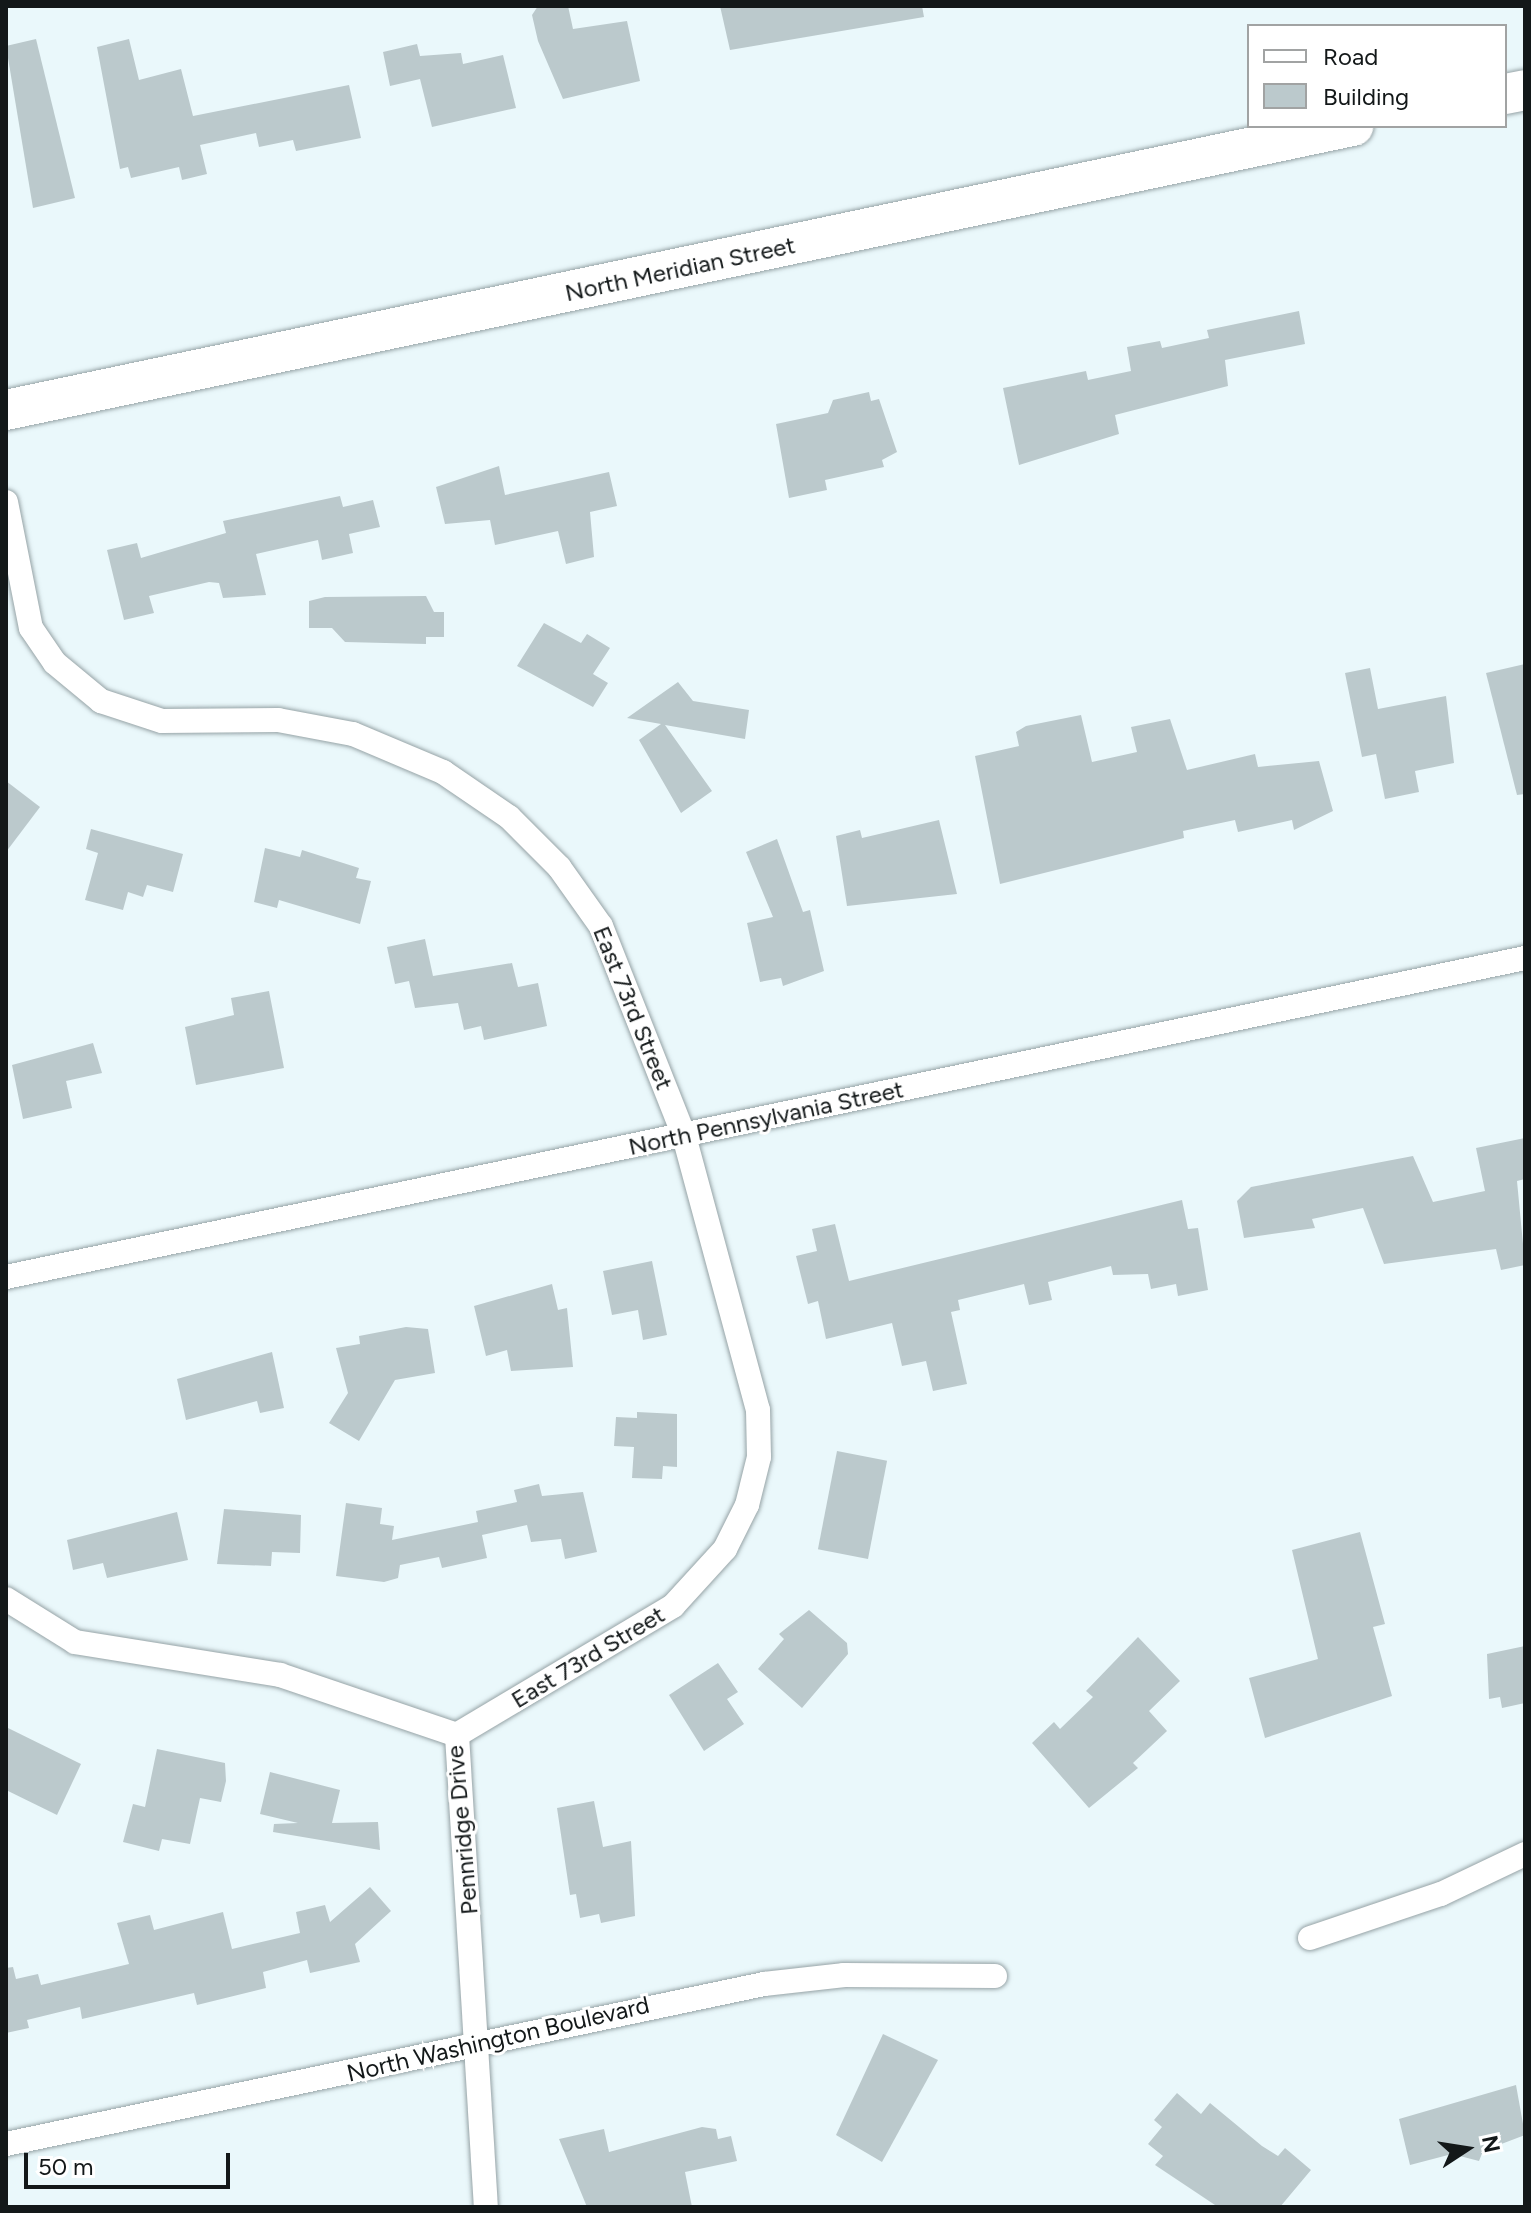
<!DOCTYPE html>
<html>
<head>
<meta charset="utf-8">
<style>
  body { margin:0 }
  #map { position:relative; width:1531px; height:2213px; overflow:hidden; background:#eaf8fb; font-family:Figtree,sans-serif }
  div>[style] { position:absolute }
  [style*='--x'] { left:calc(var(--x)*1px); top:calc(var(--y)*1px); width:calc(var(--w)*1px); rotate:calc(var(--a)*1deg) }
  .building>* { inset:0; background:#bbc9cc; transform-origin:0 0 }
  .roads { filter:drop-shadow(0 0 2px #96a3a6) drop-shadow(0 0 2px #96a3a6) }
  .minor>* { height:24px; margin:-12px; padding:0 12px; transform-origin:12px; border-radius:12px; background:#fff }
  .primary>* { height:40px; margin:-20px; padding:0 20px; transform-origin:20px; border-radius:20px; background:#fff }
  span { translate:-50% -50%; white-space:nowrap; text-align:center; line-height:1.15; -webkit-text-stroke:6px #fff; paint-order:stroke }
  .street-label { font-size:24px; color:#131819 }
  .frame { position:absolute; inset:0; border:8px solid #131819; pointer-events:none }
  .legend { position:absolute; left:1247px; top:24px; width:260px; height:104px; box-sizing:border-box; background:#fff; border:2px solid #a1a3a3; margin:0; padding:10px 14px; list-style:none; font-size:24px; color:#131819 }
  .legend li { display:flex; align-items:center; gap:16px; height:40px }
  .legend b { width:40px; border:2px solid #a1a3a3 }
  .north { position:absolute; left:1427px; top:2109px; width:80px; height:80px; -webkit-text-stroke:6px #fff; paint-order:stroke; rotate:78deg; font-size:22px; font-weight:700; line-height:32px; text-align:center; color:#131819 }
  .north::after { content:''; display:block; margin:auto; width:28px; height:36px; background:#131819; clip-path:polygon(50% 0,100% 100%,50% 72%,0 100%) }
  .scale { position:absolute; left:24px; top:2153px; width:206px; height:36px; box-sizing:border-box; border:4px solid #131819; border-top:0; padding-left:10px; font-size:24px; line-height:28px; white-space:nowrap; color:#131819; -webkit-text-stroke:6px #fff; paint-order:stroke }
</style>
</head>
<body>
<div id="map">
  <div class="building">
    <i style="clip-path:polygon(538px 6px,568px 6px,573px 29px,627px 21px,640px 81px,563px 99px,538px 41px,532px 15px)"></i>
    <i style="clip-path:polygon(720px 6px,922px 6px,924px 17px,730px 50px)"></i>
    <i style="clip-path:polygon(36px 39px,75px 198px,33px 208px,6px 46px)"></i>
    <i style="clip-path:polygon(129px 39px,139px 80px,181px 69px,193px 116px,349px 85px,361px 138px,296px 151px,293px 140px,259px 147px,256px 133px,200px 145px,207px 174px,182px 180px,179px 167px,131px 178px,128px 167px,120px 169px,97px 47px)"></i>
    <i style="clip-path:polygon(417px 44px,420px 56px,461px 53px,463px 64px,503px 55px,516px 108px,432px 127px,420px 79px,390px 86px,383px 52px)"></i>
    <i style="clip-path:polygon(1299px 311px,1305px 344px,1225px 360px,1228px 386px,1115px 415px,1119px 434px,1019px 465px,1003px 388px,1086px 371px,1088px 380px,1131px 371px,1127px 347px,1160px 341px,1162px 348px,1209px 338px,1207px 330px)"></i>
    <i style="clip-path:polygon(869px 392px,871px 401px,879px 399px,897px 452px,882px 460px,884px 467px,825px 480px,827px 490px,789px 498px,776px 424px,828px 413px,833px 400px)"></i>
    <i style="clip-path:polygon(499px 466px,505px 495px,609px 472px,617px 506px,590px 512px,594px 557px,566px 564px,558px 531px,495px 545px,490px 520px,445px 524px,436px 487px)"></i>
    <i style="clip-path:polygon(340px 496px,343px 507px,373px 500px,380px 527px,349px 534px,353px 553px,322px 560px,318px 540px,256px 554px,266px 595px,223px 598px,219px 583px,209px 582px,149px 596px,154px 613px,124px 620px,107px 550px,137px 543px,141px 558px,226px 533px,223px 521px)"></i>
    <i style="clip-path:polygon(426px 596px,434px 612px,444px 612px,444px 637px,426px 637px,426px 644px,345px 642px,332px 628px,309px 628px,309px 601px,325px 597px)"></i>
    <i style="clip-path:polygon(544px 623px,581px 643px,587px 634px,610px 648px,593px 674px,608px 683px,593px 707px,517px 666px)"></i>
    <i style="clip-path:polygon(1525px 664px,1525px 794px,1517px 795px,1486px 673px)"></i>
    <i style="clip-path:polygon(1370px 668px,1378px 709px,1446px 696px,1454px 763px,1415px 771px,1419px 792px,1385px 799px,1376px 754px,1362px 757px,1345px 673px)"></i>
    <i style="clip-path:polygon(678px 682px,693px 701px,749px 710px,745px 739px,665px 725px,712px 791px,681px 813px,639px 740px,661px 724px,627px 718px)"></i>
    <i style="clip-path:polygon(1081px 715px,1092px 762px,1137px 752px,1131px 727px,1170px 719px,1187px 770px,1255px 754px,1258px 767px,1319px 761px,1333px 811px,1294px 830px,1292px 820px,1238px 832px,1235px 820px,1183px 831px,1184px 838px,1000px 884px,975px 756px,1019px 746px,1016px 732px,1026px 726px)"></i>
    <i style="clip-path:polygon(6px 781px,40px 807px,6px 852px)"></i>
    <i style="clip-path:polygon(939px 820px,957px 894px,847px 906px,836px 836px,860px 830px,862px 838px)"></i>
    <i style="clip-path:polygon(91px 829px,183px 854px,173px 892px,147px 885px,143px 897px,128px 892px,123px 910px,85px 900px,98px 853px,86px 849px)"></i>
    <i style="clip-path:polygon(777px 839px,803px 912px,810px 910px,824px 971px,783px 986px,781px 978px,760px 982px,747px 923px,773px 917px,746px 852px)"></i>
    <i style="clip-path:polygon(265px 848px,300px 857px,302px 850px,359px 868px,356px 878px,371px 881px,360px 924px,279px 900px,277px 908px,254px 902px)"></i>
    <i style="clip-path:polygon(425px 939px,433px 976px,512px 963px,518px 987px,538px 983px,547px 1026px,484px 1040px,481px 1026px,464px 1030px,458px 1003px,415px 1008px,409px 981px,395px 984px,387px 947px)"></i>
    <i style="clip-path:polygon(269px 991px,284px 1068px,196px 1085px,185px 1027px,234px 1015px,231px 998px)"></i>
    <i style="clip-path:polygon(93px 1043px,102px 1073px,66px 1081px,72px 1108px,23px 1119px,12px 1065px)"></i>
    <i style="clip-path:polygon(1525px 1138px,1525px 1179px,1517px 1181px,1525px 1265px,1501px 1270px,1496px 1249px,1384px 1264px,1363px 1208px,1312px 1219px,1315px 1228px,1244px 1238px,1237px 1201px,1251px 1187px,1413px 1156px,1433px 1202px,1485px 1191px,1476px 1148px)"></i>
    <i style="clip-path:polygon(1182px 1200px,1188px 1229px,1198px 1228px,1208px 1290px,1178px 1296px,1176px 1284px,1151px 1289px,1148px 1274px,1113px 1275px,1111px 1266px,1048px 1282px,1052px 1300px,1029px 1305px,1024px 1284px,958px 1300px,960px 1310px,951px 1312px,967px 1384px,933px 1391px,926px 1361px,902px 1366px,892px 1323px,826px 1339px,818px 1301px,808px 1304px,796px 1256px,817px 1251px,812px 1229px,835px 1224px,849px 1281px)"></i>
    <i style="clip-path:polygon(652px 1261px,667px 1335px,643px 1340px,638px 1310px,612px 1315px,603px 1271px)"></i>
    <i style="clip-path:polygon(552px 1284px,558px 1310px,567px 1308px,573px 1367px,511px 1371px,507px 1350px,486px 1356px,474px 1306px)"></i>
    <i style="clip-path:polygon(406px 1327px,428px 1329px,435px 1373px,395px 1380px,359px 1441px,329px 1423px,348px 1393px,336px 1348px,360px 1344px,359px 1336px)"></i>
    <i style="clip-path:polygon(272px 1352px,284px 1408px,260px 1413px,257px 1401px,186px 1420px,177px 1379px)"></i>
    <i style="clip-path:polygon(637px 1412px,677px 1414px,677px 1467px,663px 1466px,662px 1479px,632px 1478px,634px 1447px,614px 1446px,616px 1417px,637px 1418px)"></i>
    <i style="left:837px;top:1451px;width:51px;height:100px;rotate:11deg"></i>
    <i style="clip-path:polygon(539px 1484px,542px 1496px,583px 1492px,597px 1552px,565px 1559px,561px 1539px,531px 1542px,527px 1525px,482px 1535px,487px 1558px,442px 1568px,439px 1557px,400px 1565px,398px 1578px,384px 1582px,336px 1576px,346px 1503px,382px 1508px,380px 1524px,394px 1526px,392px 1540px,478px 1522px,476px 1511px,517px 1502px,514px 1490px)"></i>
    <i style="clip-path:polygon(224px 1509px,301px 1515px,300px 1553px,272px 1552px,271px 1566px,217px 1564px)"></i>
    <i style="clip-path:polygon(177px 1512px,188px 1560px,107px 1578px,103px 1563px,73px 1570px,67px 1540px)"></i>
    <i style="clip-path:polygon(1360px 1532px,1385px 1624px,1373px 1627px,1392px 1696px,1265px 1738px,1249px 1678px,1318px 1659px,1292px 1550px)"></i>
    <i style="clip-path:polygon(809px 1610px,847px 1643px,848px 1654px,802px 1708px,758px 1669px,784px 1639px,779px 1634px)"></i>
    <i style="clip-path:polygon(1138px 1637px,1180px 1681px,1149px 1711px,1167px 1731px,1133px 1763px,1138px 1768px,1089px 1808px,1032px 1743px,1054px 1722px,1060px 1729px,1093px 1697px,1086px 1691px)"></i>
    <i style="clip-path:polygon(1525px 1646px,1525px 1703px,1502px 1708px,1500px 1697px,1489px 1699px,1487px 1654px)"></i>
    <i style="clip-path:polygon(718px 1663px,738px 1692px,727px 1699px,744px 1724px,704px 1751px,669px 1695px)"></i>
    <i style="clip-path:polygon(6px 1727px,81px 1764px,57px 1815px,6px 1790px)"></i>
    <i style="clip-path:polygon(157px 1749px,225px 1763px,226px 1781px,221px 1802px,200px 1798px,190px 1844px,162px 1839px,159px 1851px,123px 1842px,133px 1804px,145px 1807px)"></i>
    <i style="clip-path:polygon(270px 1772px,340px 1790px,332px 1823px,378px 1822px,380px 1850px,273px 1832px,274px 1824px,298px 1823px,260px 1814px)"></i>
    <i style="clip-path:polygon(594px 1801px,603px 1847px,631px 1841px,635px 1916px,601px 1923px,599px 1914px,580px 1918px,576px 1894px,570px 1895px,557px 1808px)"></i>
    <i style="clip-path:polygon(370px 1887px,391px 1911px,355px 1944px,360px 1962px,310px 1973px,307px 1960px,263px 1972px,266px 1988px,197px 2005px,194px 1993px,82px 2019px,80px 2007px,27px 2020px,29px 2028px,6px 2033px,6px 1968px,13px 1967px,16px 1979px,38px 1974px,41px 1985px,129px 1964px,117px 1923px,150px 1915px,154px 1930px,223px 1912px,232px 1949px,300px 1933px,296px 1912px,325px 1905px,330px 1922px)"></i>
    <i style="clip-path:polygon(883px 2034px,938px 2060px,882px 2162px,836px 2135px)"></i>
    <i style="clip-path:polygon(1516px 2085px,1525px 2135px,1483px 2151px,1479px 2161px,1452px 2154px,1410px 2165px,1399px 2119px)"></i>
    <i style="clip-path:polygon(1177px 2093px,1201px 2114px,1210px 2103px,1262px 2146px,1278px 2156px,1285px 2148px,1311px 2170px,1280px 2207px,1218px 2207px,1155px 2165px,1163px 2156px,1148px 2144px,1162px 2127px,1154px 2120px)"></i>
    <i style="clip-path:polygon(702px 2127px,716px 2129px,718px 2139px,731px 2136px,737px 2161px,685px 2172px,692px 2207px,587px 2207px,559px 2139px,604px 2129px,609px 2152px)"></i>
  </div>
  <div class="roads">
    <div class="minor">
      <i style="--x:6;--y:502;--w:128;--a:78.8"></i>
      <i style="--x:31;--y:628;--w:42;--a:55.6"></i>
      <i style="--x:55;--y:663;--w:60;--a:39.6"></i>
      <i style="--x:101;--y:701;--w:64;--a:18.2"></i>
      <i style="--x:162;--y:721;--w:116;--a:-0.5"></i>
      <i style="--x:278;--y:720;--w:76;--a:10.6"></i>
      <i style="--x:353;--y:734;--w:98;--a:22.9"></i>
      <i style="--x:443;--y:772;--w:80;--a:34.3"></i>
      <i style="--x:509;--y:817;--w:71;--a:45"></i>
      <i style="--x:559;--y:867;--w:72;--a:54.6"></i>
      <i style="--x:601;--y:926;--w:226;--a:68.4"></i>
      <i style="--x:684;--y:1136;--w:284;--a:74.9"></i>
      <i style="--x:758;--y:1410;--w:47;--a:88.8"></i>
      <i style="--x:759;--y:1457;--w:49;--a:104"></i>
      <i style="--x:747;--y:1505;--w:49;--a:116.6"></i>
      <i style="--x:725;--y:1549;--w:77;--a:132.4"></i>
      <i style="--x:673;--y:1606;--w:252;--a:149.2"></i>
      <i style="--x:6;--y:1277;--w:1552;--a:-11.86"></i>
      <i style="--x:6;--y:1599;--w:81;--a:31.9"></i>
      <i style="--x:75;--y:1642;--w:208;--a:9.1"></i>
      <i style="--x:280;--y:1675;--w:187;--a:18.7"></i>
      <i style="--x:457;--y:1735;--w:473;--a:86.5"></i>
      <i style="--x:1310;--y:1938;--w:138;--a:-18.6"></i>
      <i style="--x:1441;--y:1894;--w:93;--a:-25.5"></i>
      <i style="--x:6;--y:2144;--w:775;--a:-11.92"></i>
      <i style="--x:764;--y:1984;--w:81;--a:-6.4"></i>
      <i style="--x:844;--y:1975;--w:151;--a:0.4"></i>
    </div>
    <div class="primary">
      <i style="--x:1505;--y:94;--w:20;--a:-11"></i>
      <i style="--x:6;--y:410;--w:1377;--a:-11.91"></i>
    </div>
  </div>
  <div class="street-label">
    <span style="left:680px;top:269px;rotate:-12deg">North Meridian Street</span>
    <span style="left:633px;top:1008px;rotate:68deg">East 73rd Street</span>
    <span style="left:766px;top:1118px;rotate:-12deg">North Pennsylvania Street</span>
    <span style="left:588px;top:1657px;rotate:-31deg">East 73rd Street</span>
    <span style="left:462px;top:1830px;rotate:-95deg">Pennridge Drive</span>
    <span style="left:498px;top:2039px;rotate:-13deg">North Washington Boulevard</span>
  </div>
  <div class="frame"></div>
  <ul class="legend">
  <li><b style="height:10px;background:#fff"></b>Road</li>
  <li><b style="height:22px;background:#bbc9cc"></b>Building</li>
  </ul>
  <div class="north">N</div>
  <div class="scale">50 m</div>
</div>
</body>
</html>
